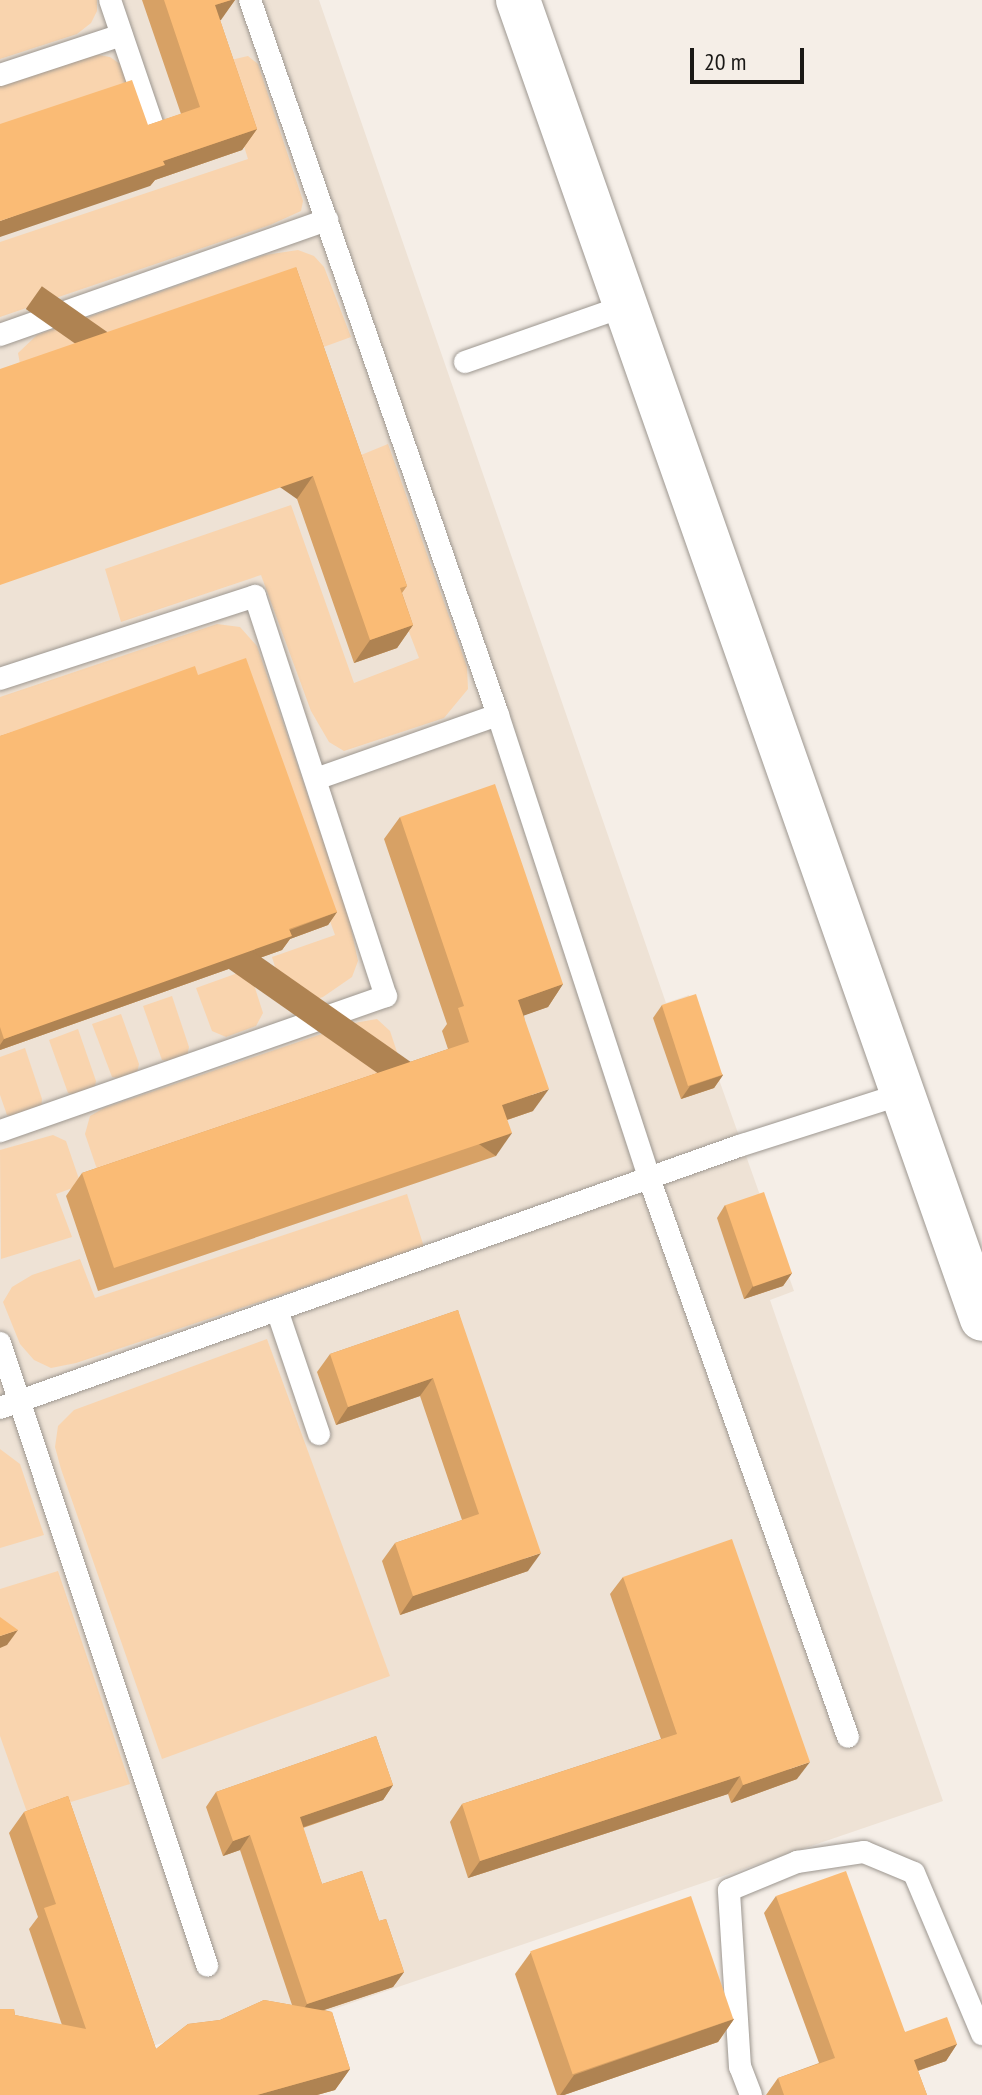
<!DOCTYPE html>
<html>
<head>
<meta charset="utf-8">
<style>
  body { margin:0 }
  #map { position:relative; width:982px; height:2095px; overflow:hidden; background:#f5eee7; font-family:"PT Sans Narrow",sans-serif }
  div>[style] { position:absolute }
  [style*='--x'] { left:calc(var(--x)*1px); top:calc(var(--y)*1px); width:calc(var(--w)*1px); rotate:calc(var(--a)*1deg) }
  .built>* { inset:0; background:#eee2d5 }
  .green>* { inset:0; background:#f9d4ae }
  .roads { filter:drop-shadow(0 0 2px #9d9790) drop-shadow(0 0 2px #9d9790) }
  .lane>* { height:22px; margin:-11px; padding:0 11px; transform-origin:11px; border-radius:11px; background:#fff }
  .secondary>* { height:44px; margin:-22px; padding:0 22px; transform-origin:22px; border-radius:22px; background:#fff }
  .wall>* { inset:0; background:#d7a165 }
  .shaded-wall>* { inset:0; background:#af8352; transform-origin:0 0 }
  .building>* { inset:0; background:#fabb75; transform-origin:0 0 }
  span { translate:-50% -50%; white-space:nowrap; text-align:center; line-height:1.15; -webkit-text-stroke:6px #f5eee7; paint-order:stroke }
  .scale { position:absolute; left:690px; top:48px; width:114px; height:36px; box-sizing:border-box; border:4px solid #1a1816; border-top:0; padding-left:10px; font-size:24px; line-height:28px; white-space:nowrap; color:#1a1816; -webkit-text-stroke:6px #f5eee7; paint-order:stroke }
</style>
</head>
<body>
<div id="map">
  <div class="built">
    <i style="clip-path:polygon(0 0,319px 0,666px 1003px,689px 995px,794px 1291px,770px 1300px,943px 1801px,322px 2013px,259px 2014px,102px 2061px,0 2025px)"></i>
  </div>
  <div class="green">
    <i style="clip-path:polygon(0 0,97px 0,97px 11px,91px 23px,77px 34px,0 59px)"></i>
    <i style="clip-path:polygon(93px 54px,110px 57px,123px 66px,139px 112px,0 136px,0 83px)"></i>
    <i style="clip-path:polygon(248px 56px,258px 64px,303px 201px,301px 211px,270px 225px,0 317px,0 242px,248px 159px,218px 63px)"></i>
    <i style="clip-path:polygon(298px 250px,314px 256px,324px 267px,351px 337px,307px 353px,20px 364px,18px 353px,37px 335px,265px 255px)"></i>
    <i style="clip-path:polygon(388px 444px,467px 667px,468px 689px,444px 718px,344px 751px,329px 742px,311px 711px,261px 575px,121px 622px,105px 569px,291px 505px,354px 683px,419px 658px,344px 462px)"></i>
    <i style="clip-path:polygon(217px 624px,240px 627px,257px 646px,348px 914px,358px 961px,352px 977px,323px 997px,288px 1009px,272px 957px,335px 935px,239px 666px,0 739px,0 697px)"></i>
    <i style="clip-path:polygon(249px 969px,263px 1013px,256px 1026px,226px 1037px,212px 1031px,196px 988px)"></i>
    <i style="clip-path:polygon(172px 996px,189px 1047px,187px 1056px,173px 1062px,162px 1060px,143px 1006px)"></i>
    <i style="clip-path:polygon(121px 1014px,139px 1064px,137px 1073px,123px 1079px,112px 1077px,92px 1024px)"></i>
    <i style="clip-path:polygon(377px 1019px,390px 1031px,404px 1073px,100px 1178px,85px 1134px,90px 1116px,104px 1108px,354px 1023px)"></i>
    <i style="clip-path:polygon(78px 1029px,96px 1081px,94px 1090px,80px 1096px,68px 1093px,49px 1040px)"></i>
    <i style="clip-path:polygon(25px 1048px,42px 1099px,41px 1108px,18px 1118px,7px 1115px,0 1095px,0 1057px)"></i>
    <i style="clip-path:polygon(53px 1135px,66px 1141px,81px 1185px,56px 1194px,72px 1237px,1px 1259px,0 1150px)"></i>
    <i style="clip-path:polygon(407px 1194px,424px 1247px,76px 1363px,51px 1368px,34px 1360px,20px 1344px,3px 1302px,12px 1287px,32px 1275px,80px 1259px,95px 1298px)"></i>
    <i style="clip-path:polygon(267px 1339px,390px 1676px,162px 1759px,61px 1469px,55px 1447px,58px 1426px,74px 1410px)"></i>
    <i style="clip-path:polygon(0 1449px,20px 1464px,44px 1535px,0 1548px)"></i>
    <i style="clip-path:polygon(58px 1571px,130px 1784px,28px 1815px,0 1736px,0 1589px)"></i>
  </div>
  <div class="roads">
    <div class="lane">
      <i style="--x:110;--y:0;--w:133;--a:71.2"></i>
      <i style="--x:250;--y:0;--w:757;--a:70.87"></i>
      <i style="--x:498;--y:715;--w:487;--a:71.9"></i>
      <i style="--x:649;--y:1178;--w:593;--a:70.4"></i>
      <i style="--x:0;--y:75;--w:128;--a:-18.2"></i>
      <i style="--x:0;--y:335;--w:347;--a:-19.4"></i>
      <i style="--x:465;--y:362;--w:170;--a:-19.3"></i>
      <i style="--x:0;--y:679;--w:268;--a:-18"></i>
      <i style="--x:255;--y:596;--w:421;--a:71.9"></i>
      <i style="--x:386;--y:996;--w:409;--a:160.7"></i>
      <i style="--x:316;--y:779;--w:193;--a:-19.4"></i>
      <i style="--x:277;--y:1310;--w:131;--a:71.3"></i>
      <i style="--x:0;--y:1343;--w:656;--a:71.59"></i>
      <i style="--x:0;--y:1408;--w:784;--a:-19.52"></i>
      <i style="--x:739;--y:1146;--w:171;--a:-17.7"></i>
      <i style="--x:751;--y:2095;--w:30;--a:-111"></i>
      <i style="--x:740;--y:2067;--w:177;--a:-93.6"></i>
      <i style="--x:729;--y:1890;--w:74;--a:-22.4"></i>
      <i style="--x:797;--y:1862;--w:68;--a:-8.5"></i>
      <i style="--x:864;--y:1852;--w:54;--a:22.8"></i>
      <i style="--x:914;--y:1873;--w:175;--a:67.1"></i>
    </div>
    <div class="secondary">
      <i style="--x:518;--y:0;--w:1398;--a:70.62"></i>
    </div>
  </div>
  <div class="wall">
    <i style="clip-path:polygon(142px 0,235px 0,220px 20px,257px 129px,242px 150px,155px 180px,150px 186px,148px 125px,181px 114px)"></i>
    <i style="clip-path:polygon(296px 267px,407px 586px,402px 593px,413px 625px,397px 648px,354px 663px,297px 499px)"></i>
    <i style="clip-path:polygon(198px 675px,337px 912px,328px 925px,290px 939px,282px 950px,0 1050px,0 736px)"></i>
    <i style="clip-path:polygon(400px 817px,563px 984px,548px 1007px,524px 1015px,533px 1111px,507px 1120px,496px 1156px,98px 1291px,66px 1196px,82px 1173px,448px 1049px,442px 1031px,447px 1024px,384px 839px)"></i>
    <i style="clip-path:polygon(662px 1005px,723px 1075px,714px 1088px,681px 1099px,653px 1018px)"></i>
    <i style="clip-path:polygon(725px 1205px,792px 1273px,783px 1286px,744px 1299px,717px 1218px)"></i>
    <i style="clip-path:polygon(458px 1310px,528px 1571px,400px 1615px,382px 1561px,395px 1543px,462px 1520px,420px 1396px,336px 1425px,317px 1372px,330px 1354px)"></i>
    <i style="clip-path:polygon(623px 1577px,797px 1779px,731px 1803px,728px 1794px,468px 1878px,450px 1822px,462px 1804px,661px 1739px,610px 1594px)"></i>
    <i style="clip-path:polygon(376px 1736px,393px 1785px,383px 1800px,303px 1828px,322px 1884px,362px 1871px,379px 1921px,386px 1919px,404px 1972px,393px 1987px,324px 2010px,332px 2012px,350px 2069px,335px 2090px,317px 2095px,0 2095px,0 2009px,14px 2009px,15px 2015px,62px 2025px,29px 1929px,38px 1917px,9px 1833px,24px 1812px,68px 1796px,156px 2049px,188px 2024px,220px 2020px,264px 2000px,292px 2005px,240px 1850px,223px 1856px,206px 1807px,216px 1792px)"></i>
    <i style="clip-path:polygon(776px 1896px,905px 2032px,957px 2044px,946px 2061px,918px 2071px,927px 2095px,766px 2095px,778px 2078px,819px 2063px,764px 1913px)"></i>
    <i style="clip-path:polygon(531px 1952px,734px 2019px,718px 2042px,564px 2095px,557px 2095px,515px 1974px)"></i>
  </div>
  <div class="shaded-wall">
    <i style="clip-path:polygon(231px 0,235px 0,221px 20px,200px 27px,215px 5px)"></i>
    <i style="clip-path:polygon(257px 129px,242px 150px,155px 180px,150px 186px,0 237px,0 221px,163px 161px)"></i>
    <i style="left:313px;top:476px;width:28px;height:331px;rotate:125deg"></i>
    <i style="clip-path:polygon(413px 625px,397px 648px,354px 663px,370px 640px)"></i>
    <i style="clip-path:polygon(337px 912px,328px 925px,290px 939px,282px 950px,0 1050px,0 1045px,4px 1039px)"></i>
    <i style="clip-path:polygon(563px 984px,548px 1007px,503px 1023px,518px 1000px)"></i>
    <i style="clip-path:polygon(723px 1075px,714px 1088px,681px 1099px,690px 1086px)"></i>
    <i style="clip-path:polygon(549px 1089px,533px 1111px,486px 1127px,502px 1105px)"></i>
    <i style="left:512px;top:1133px;width:28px;height:420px;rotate:125deg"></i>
    <i style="clip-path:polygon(792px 1273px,783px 1286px,744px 1299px,753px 1286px)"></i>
    <i style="clip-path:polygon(433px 1378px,420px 1396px,336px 1425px,348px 1407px)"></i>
    <i style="clip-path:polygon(541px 1553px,528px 1571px,400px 1615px,413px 1596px)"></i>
    <i style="clip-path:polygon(18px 1630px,7px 1645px,0 1648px,0 1636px)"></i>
    <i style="clip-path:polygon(810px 1762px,797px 1779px,731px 1803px,743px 1785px)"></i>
    <i style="clip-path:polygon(740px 1776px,728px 1794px,468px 1878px,480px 1861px)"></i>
    <i style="clip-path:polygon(393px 1785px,383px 1800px,289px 1832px,300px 1817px)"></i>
    <i style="clip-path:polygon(250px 1835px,240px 1850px,223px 1856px,233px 1841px)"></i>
    <i style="clip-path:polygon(404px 1972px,393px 1987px,297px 2019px,307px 2004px)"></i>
    <i style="clip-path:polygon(734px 2019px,718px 2042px,564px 2095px,560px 2095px,574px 2075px)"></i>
    <i style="clip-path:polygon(957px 2044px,946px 2061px,902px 2076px,914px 2060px)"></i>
    <i style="clip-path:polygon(350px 2069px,335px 2090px,317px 2095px,257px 2095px)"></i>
  </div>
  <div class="building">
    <i style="clip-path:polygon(164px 0,231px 0,215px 5px,257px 129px,163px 161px,165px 165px,0 221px,0 124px,132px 80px,148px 125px,200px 107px)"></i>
    <i style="clip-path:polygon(296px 267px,407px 586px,400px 588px,413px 625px,370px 640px,313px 476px,0 585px,0 369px)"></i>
    <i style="clip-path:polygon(246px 658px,337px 912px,289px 929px,292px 936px,4px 1039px,0 1027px,0 736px,195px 666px,198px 675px)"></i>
    <i style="clip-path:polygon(495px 784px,563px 984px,518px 1000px,549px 1089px,502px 1105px,512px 1133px,114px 1268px,82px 1173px,469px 1042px,458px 1008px,464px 1006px,400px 817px)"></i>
    <i style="left:696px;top:994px;width:85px;height:36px;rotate:72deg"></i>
    <i style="left:764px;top:1192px;width:86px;height:41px;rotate:71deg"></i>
    <i style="clip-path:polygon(458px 1310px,541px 1553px,413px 1596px,395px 1543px,479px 1514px,433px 1378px,348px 1407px,330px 1354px)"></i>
    <i style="clip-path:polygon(732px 1539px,810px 1762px,743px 1785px,740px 1776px,480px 1861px,462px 1804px,677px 1734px,623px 1577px)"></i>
    <i style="clip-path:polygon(0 1617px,18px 1630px,0 1636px)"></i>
    <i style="clip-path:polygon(376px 1736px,393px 1785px,300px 1817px,322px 1884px,362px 1871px,379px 1921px,386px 1919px,404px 1972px,307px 2004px,250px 1835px,233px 1841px,216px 1792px)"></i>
    <i style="clip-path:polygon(68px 1796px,156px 2049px,188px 2024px,220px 2020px,264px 2000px,332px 2012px,350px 2069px,257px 2095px,0 2095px,0 2009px,14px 2009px,15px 2015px,86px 2029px,44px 1908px,56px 1904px,24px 1812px)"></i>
    <i style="clip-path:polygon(846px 1871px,905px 2032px,947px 2017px,957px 2044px,914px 2060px,927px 2095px,784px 2095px,778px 2078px,835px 2058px,776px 1896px)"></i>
    <i style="left:691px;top:1896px;width:130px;height:170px;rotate:71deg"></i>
  </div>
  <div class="scale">20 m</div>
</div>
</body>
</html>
